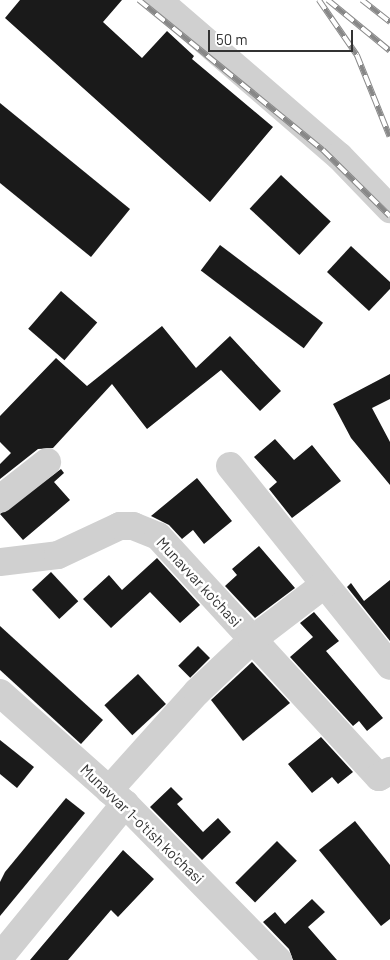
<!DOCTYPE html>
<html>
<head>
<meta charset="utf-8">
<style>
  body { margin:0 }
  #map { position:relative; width:390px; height:960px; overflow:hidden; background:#fff; font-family:Barlow,sans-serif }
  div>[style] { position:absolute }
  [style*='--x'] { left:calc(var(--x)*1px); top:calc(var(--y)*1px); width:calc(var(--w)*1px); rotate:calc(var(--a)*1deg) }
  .building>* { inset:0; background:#1a1a1a; transform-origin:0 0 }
  .minor>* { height:28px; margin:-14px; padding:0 14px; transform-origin:14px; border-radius:14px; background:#d0d0d0 }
  .rail>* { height:5.5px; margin-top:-2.75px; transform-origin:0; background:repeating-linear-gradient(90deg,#fff 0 11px,#888 0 22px); box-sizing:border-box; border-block:1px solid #888 }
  span { translate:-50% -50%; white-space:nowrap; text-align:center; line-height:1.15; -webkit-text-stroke:5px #fff; paint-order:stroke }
  .street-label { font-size:15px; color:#333 }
  .scale { position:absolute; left:208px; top:30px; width:145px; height:22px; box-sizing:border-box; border:2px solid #333; border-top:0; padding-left:6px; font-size:15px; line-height:18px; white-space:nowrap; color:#333; -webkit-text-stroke:4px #fff; paint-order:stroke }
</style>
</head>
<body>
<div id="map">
  <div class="building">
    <i style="clip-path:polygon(20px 0,122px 0,103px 22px,142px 58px,167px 31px,194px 56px,192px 59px,273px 127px,210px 202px,5px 18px)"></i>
    <i style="clip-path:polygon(0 103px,130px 209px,91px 257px,0 183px)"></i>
    <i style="left:281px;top:175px;width:68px;height:46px;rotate:43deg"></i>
    <i style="left:220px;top:245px;width:129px;height:32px;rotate:37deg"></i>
    <i style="clip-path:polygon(351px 246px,390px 282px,390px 289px,369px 311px,327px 272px)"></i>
    <i style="left:61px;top:291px;width:48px;height:50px;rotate:41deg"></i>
    <i style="clip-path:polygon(162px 326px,196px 368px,230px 336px,281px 391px,260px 411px,221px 370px,147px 429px,112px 384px,53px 448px,38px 449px,0 479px,0 464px,11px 453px,0 442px,0 416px,56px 358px,87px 386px)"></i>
    <i style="clip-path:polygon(390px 374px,390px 399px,372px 408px,390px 442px,390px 485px,351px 438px,333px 404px)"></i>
    <i style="clip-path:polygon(275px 439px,294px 460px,312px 445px,341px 481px,292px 518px,269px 489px,277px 482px,254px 457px)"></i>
    <i style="clip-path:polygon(61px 469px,64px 473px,54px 482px,70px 500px,23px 540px,0 514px)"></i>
    <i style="clip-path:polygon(197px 478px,232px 521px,204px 544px,193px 530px,182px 539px,169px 525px,151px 516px)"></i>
    <i style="clip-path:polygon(259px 546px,295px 588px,255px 618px,225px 586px,237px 575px,232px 569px)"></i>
    <i style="clip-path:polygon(157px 558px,200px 605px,180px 623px,150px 592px,111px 628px,83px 599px,109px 575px,122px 590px)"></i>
    <i style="left:51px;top:572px;width:40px;height:26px;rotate:47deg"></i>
    <i style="clip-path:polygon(390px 580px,390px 641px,347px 587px,351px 583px,364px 601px)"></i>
    <i style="clip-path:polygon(314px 612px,339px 641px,326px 651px,383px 718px,367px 731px,359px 721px,353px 726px,290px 657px,313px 637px,300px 623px)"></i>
    <i style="clip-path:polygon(0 626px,103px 720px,81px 744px,0 670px)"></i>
    <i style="left:198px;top:646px;width:17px;height:28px;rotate:45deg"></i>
    <i style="clip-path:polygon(252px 662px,290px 703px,243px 741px,211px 700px)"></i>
    <i style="left:138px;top:674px;width:41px;height:46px;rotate:47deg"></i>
    <i style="clip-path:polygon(321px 737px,353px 772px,338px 784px,332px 777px,312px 793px,288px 764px)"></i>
    <i style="clip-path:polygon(0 740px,34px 767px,17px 788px,0 774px)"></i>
    <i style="clip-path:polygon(171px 787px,183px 799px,177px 804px,203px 832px,218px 818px,231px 832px,202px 860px,150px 807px)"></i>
    <i style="clip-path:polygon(66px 798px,85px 813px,0 916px,0 882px,5px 872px)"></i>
    <i style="clip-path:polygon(355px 821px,390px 865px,390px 919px,381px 926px,319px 850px)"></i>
    <i style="left:277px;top:841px;width:28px;height:59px;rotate:45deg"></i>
    <i style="clip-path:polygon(123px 850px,154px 879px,118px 917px,111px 910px,68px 960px,30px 960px)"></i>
    <i style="clip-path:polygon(312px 899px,325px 912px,308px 927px,337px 960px,293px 960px,289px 949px,263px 922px,275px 912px,285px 924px)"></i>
  </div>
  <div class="minor">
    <i style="--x:158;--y:0;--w:239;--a:40.8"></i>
    <i style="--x:339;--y:156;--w:74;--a:46.1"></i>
    <i style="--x:230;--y:466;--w:256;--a:51.3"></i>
    <i style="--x:0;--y:499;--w:60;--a:-38.2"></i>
    <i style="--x:0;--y:562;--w:58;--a:-6.9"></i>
    <i style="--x:58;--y:555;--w:68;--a:-25.1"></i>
    <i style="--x:120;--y:526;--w:13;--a:0"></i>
    <i style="--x:133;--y:526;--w:27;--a:22"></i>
    <i style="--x:158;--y:536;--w:327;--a:47.5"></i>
    <i style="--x:379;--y:777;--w:13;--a:-29"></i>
    <i style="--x:0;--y:693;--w:167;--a:41.6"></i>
    <i style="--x:125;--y:804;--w:219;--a:45.6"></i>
    <i style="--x:109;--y:790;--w:132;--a:-48.1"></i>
    <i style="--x:197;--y:692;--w:76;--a:-43.4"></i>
    <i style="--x:252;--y:640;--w:91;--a:-37.4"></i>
    <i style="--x:0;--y:957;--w:198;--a:-50.8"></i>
  </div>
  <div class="rail">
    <i style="--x:139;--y:0;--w:237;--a:39.2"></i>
    <i style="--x:323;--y:150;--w:94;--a:44.6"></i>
    <i style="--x:319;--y:0;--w:67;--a:55.4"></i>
    <i style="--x:357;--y:55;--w:88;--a:68.1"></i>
    <i style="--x:328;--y:0;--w:80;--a:39.4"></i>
    <i style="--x:362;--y:0;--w:36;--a:38"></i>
  </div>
  <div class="street-label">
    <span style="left:199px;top:582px;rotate:47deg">Munavvar ko'chasi</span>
    <span style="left:142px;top:824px;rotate:44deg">Munavvar 1-o'tish ko'chasi</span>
  </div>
  <div class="scale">50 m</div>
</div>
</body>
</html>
